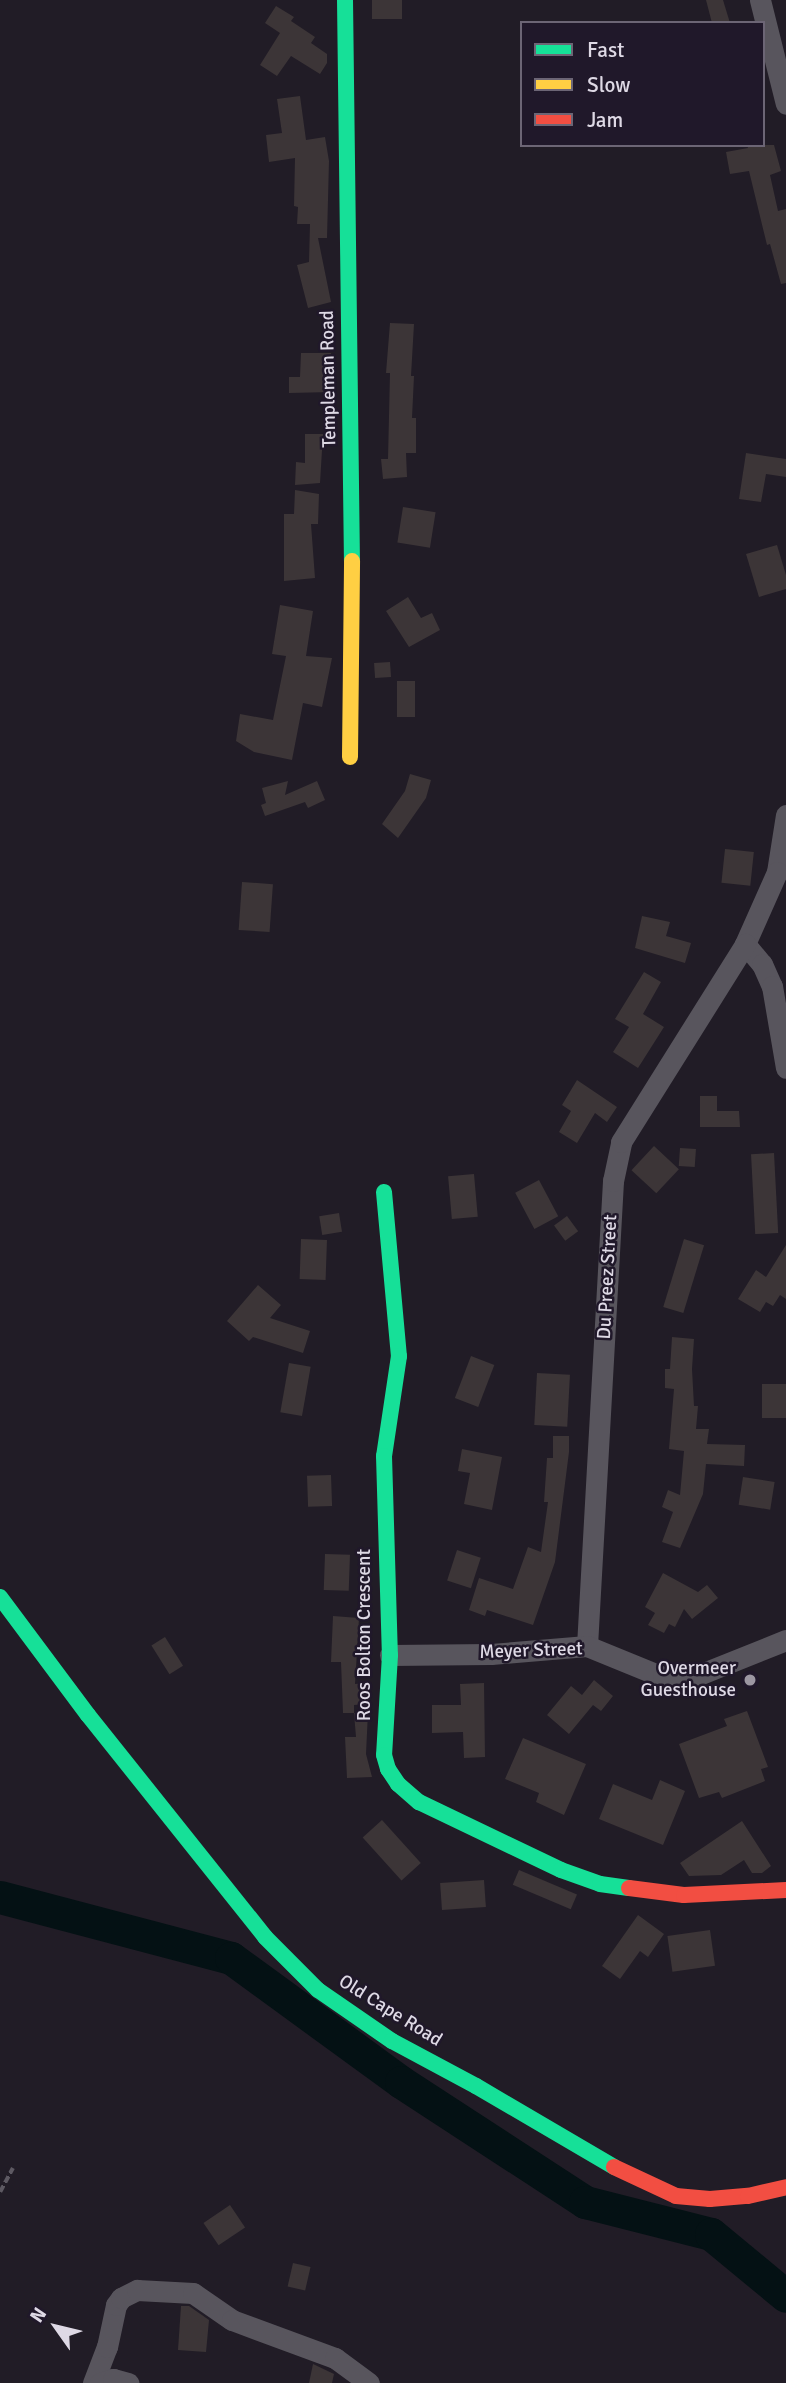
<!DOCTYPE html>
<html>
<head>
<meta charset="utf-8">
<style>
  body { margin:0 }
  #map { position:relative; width:786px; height:2383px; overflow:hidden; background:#211c26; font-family:Signika,sans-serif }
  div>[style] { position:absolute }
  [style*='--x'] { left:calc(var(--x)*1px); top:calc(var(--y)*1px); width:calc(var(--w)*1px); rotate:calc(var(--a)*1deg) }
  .river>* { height:33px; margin:-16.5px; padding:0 16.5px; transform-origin:16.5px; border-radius:16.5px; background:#041114 }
  .building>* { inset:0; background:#3c3537; transform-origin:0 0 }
  .path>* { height:3.5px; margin-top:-1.75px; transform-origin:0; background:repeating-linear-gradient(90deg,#5d5962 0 7px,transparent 0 10.5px) }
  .street>* { height:21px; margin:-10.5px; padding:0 10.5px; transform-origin:10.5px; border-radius:10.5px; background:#58555d }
  .fast>* { height:16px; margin:-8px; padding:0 8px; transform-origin:8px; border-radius:8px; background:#16e098 }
  .slow>* { height:16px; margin:-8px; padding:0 8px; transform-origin:8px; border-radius:8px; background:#ffcf43 }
  .jam>* { height:16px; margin:-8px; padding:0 8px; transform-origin:8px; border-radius:8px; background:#f24e42 }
  .dots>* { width:19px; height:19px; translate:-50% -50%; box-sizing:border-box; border:4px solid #20182a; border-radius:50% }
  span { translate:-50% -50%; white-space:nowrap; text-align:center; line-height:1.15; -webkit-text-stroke:5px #20182a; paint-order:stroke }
  .street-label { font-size:19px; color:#ded9e5 }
  .poi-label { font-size:19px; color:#ded9e5 }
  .right { translate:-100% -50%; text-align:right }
  .legend { position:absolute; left:520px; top:21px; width:245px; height:126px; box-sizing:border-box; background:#20182a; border:2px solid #6c6575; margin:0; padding:9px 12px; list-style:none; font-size:21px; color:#ded9e5 }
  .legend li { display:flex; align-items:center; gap:14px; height:35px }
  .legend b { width:35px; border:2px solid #6c6575 }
  .north { position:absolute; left:21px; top:2292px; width:70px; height:70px; -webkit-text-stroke:5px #20182a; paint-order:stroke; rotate:304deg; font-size:19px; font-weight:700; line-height:28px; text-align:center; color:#ded9e5 }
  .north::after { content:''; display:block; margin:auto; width:24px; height:32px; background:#ded9e5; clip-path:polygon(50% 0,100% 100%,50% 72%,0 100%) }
</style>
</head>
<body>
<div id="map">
  <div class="river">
    <i style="--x:0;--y:1897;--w:239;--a:14.8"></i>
    <i style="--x:231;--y:1958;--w:210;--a:36.1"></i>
    <i style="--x:401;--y:2082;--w:220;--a:33.1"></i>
    <i style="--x:585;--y:2202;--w:130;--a:14.3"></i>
    <i style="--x:711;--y:2234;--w:97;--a:39.6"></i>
  </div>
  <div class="building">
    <i style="left:372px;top:0;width:30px;height:19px"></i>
    <i style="clip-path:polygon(706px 0,723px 0,730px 23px,712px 23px)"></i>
    <i style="clip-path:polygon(276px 6px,294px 17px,291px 21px,315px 37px,311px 43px,327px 54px,327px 63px,320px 74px,291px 56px,277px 76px,260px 65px,280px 33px,265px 23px)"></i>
    <i style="clip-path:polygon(300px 96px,306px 140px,325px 137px,329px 161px,327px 238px,318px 238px,331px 302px,308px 308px,297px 265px,309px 262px,310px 224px,297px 224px,298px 207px,294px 206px,295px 158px,269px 162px,266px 135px,282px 133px,277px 99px)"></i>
    <i style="clip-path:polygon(747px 145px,774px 145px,781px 171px,770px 175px,778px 211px,786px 209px,786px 283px,781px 284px,770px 244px,767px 245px,749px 171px,730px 174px,726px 152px,748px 148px)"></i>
    <i style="clip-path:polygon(390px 323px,414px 324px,411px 376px,414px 376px,412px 418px,416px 418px,416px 453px,406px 453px,407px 477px,383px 479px,381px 459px,388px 459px,390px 373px,386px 373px)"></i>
    <i style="clip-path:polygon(301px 353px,331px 353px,332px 392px,289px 393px,289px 377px,300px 377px)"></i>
    <i style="clip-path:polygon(305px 434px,323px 434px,320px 483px,295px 485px,296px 462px,305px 463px)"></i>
    <i style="clip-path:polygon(746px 453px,786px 459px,786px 477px,766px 474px,761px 502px,739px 499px)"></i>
    <i style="clip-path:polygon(295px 490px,319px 494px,318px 524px,311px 524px,315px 578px,284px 581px,284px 514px,294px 514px)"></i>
    <i style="left:403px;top:507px;width:33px;height:36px;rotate:9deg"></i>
    <i style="clip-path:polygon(777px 545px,786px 575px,786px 589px,759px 597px,746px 554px)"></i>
    <i style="clip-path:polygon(408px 597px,421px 618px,432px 613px,440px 630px,409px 647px,386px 611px)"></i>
    <i style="clip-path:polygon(280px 605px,313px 611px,306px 656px,332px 658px,322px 707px,303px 703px,292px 760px,254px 752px,236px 741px,240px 714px,273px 720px,286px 656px,272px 654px)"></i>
    <i style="left:390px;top:662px;width:15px;height:16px;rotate:86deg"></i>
    <i style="left:397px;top:681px;width:18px;height:36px"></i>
    <i style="clip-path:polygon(410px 774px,431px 780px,426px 798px,398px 838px,382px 824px,405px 791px)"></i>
    <i style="clip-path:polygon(288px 781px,285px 795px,317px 781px,325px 800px,308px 808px,305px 802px,265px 816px,261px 805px,266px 803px,262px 788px)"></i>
    <i style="left:725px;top:849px;width:29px;height:34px;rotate:6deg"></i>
    <i style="left:242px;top:882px;width:31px;height:48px;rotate:4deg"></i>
    <i style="clip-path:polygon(642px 916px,670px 922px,666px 936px,691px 943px,685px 963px,635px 948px)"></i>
    <i style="clip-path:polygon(644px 972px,661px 982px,643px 1014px,664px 1027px,638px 1068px,613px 1052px,629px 1027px,615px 1019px)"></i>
    <i style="clip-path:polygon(577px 1080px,617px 1107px,607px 1122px,595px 1113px,577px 1143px,559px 1132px,571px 1111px,562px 1105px)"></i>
    <i style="clip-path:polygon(700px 1096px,717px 1096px,717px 1111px,739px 1111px,740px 1127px,700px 1127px)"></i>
    <i style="left:654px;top:1146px;width:34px;height:33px;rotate:43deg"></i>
    <i style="left:680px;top:1148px;width:16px;height:18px;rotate:4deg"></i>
    <i style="left:774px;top:1153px;width:80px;height:23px;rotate:87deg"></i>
    <i style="left:474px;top:1174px;width:43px;height:26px;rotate:85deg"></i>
    <i style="left:539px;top:1180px;width:41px;height:27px;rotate:62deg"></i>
    <i style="left:339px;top:1213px;width:19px;height:20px;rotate:81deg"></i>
    <i style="left:567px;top:1216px;width:19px;height:16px;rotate:54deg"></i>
    <i style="left:301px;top:1239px;width:26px;height:40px;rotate:2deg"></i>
    <i style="left:684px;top:1239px;width:21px;height:71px;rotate:17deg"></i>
    <i style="clip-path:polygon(786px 1245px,786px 1299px,780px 1295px,773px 1306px,766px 1302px,760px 1312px,738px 1299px,756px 1270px,766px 1277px)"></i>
    <i style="clip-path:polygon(258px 1285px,281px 1305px,270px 1318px,310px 1331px,303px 1353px,253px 1337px,249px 1341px,227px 1321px)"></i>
    <i style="clip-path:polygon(672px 1337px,694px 1339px,692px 1369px,694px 1406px,698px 1406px,696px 1429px,709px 1429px,707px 1444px,745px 1445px,744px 1466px,706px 1464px,703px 1494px,680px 1548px,662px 1542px,673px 1512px,662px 1507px,668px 1490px,680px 1495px,684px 1451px,669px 1449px,674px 1389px,665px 1388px,665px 1369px,670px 1369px)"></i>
    <i style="left:471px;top:1356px;width:25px;height:45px;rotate:21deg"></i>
    <i style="left:289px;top:1363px;width:22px;height:50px;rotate:10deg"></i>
    <i style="left:537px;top:1373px;width:33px;height:52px;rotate:3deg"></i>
    <i style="left:786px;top:1384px;width:34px;height:24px;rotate:90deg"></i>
    <i style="clip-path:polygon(553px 1436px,569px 1436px,569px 1452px,555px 1562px,533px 1625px,487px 1610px,485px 1616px,469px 1610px,479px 1578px,513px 1589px,528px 1547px,541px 1552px,548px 1502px,544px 1502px,547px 1458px,553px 1458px)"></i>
    <i style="clip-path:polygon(462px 1449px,502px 1457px,492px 1510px,464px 1504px,470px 1473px,458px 1471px)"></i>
    <i style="left:331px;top:1475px;width:31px;height:24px;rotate:88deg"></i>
    <i style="left:743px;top:1477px;width:32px;height:28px;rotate:9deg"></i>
    <i style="left:457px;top:1550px;width:25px;height:32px;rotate:18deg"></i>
    <i style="left:325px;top:1554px;width:25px;height:36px;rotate:2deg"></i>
    <i style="clip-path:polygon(663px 1573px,698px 1592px,707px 1585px,718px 1598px,692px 1619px,684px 1609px,675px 1627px,669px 1624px,664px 1633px,648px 1625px,655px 1613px,645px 1607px)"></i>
    <i style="clip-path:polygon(333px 1616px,359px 1618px,355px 1684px,366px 1683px,367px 1704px,354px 1705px,354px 1713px,343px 1713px,341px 1662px,331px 1662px)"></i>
    <i style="left:165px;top:1637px;width:34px;height:16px;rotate:58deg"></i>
    <i style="clip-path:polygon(594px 1680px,613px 1696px,601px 1711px,593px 1705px,569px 1734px,547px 1715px,571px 1686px,582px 1695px)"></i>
    <i style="clip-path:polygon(484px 1683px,485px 1757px,464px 1758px,463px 1732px,432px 1733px,432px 1705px,461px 1705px,460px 1684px)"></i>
    <i style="clip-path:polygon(747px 1711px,768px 1767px,761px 1769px,765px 1781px,722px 1798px,719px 1792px,699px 1798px,679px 1744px,727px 1726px,724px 1719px)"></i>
    <i style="clip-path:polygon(368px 1712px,366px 1754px,372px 1777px,347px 1778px,345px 1737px,356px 1737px,354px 1713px)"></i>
    <i style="clip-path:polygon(523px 1738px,586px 1764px,564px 1815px,536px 1802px,539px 1793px,505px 1779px)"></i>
    <i style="clip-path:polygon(660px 1780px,685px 1791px,663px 1845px,599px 1819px,613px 1784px,652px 1800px)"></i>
    <i style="left:382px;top:1820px;width:58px;height:26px;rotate:48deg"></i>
    <i style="clip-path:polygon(742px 1821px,771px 1866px,762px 1873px,752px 1873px,744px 1860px,721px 1875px,689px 1876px,680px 1863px)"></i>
    <i style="left:519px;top:1870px;width:63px;height:16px;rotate:23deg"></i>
    <i style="left:484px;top:1880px;width:27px;height:44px;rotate:86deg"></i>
    <i style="clip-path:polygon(638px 1915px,664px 1934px,648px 1957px,640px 1951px,620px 1979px,602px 1966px)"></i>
    <i style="left:710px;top:1930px;width:36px;height:43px;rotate:82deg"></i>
    <i style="left:230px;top:2205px;width:27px;height:32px;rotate:56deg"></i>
    <i style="left:293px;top:2263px;width:18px;height:24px;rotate:13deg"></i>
    <i style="clip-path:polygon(181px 2306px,189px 2306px,209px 2320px,206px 2352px,178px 2350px)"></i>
    <i style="clip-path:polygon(313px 2364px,334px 2374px,332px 2383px,309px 2383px)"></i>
  </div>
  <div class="path">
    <i style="--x:0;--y:2192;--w:27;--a:-62"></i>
  </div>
  <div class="street">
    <i style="--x:760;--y:0;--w:107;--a:76"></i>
    <i style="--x:786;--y:815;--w:58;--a:99"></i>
    <i style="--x:777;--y:872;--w:79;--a:114"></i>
    <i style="--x:745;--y:944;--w:26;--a:50"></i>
    <i style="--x:762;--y:964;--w:24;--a:66"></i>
    <i style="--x:772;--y:986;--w:83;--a:80.3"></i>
    <i style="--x:587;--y:1646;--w:466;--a:-86.8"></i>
    <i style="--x:613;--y:1181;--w:40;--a:-78"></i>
    <i style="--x:621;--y:1142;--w:234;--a:-57.9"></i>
    <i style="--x:390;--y:1655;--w:101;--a:-0.6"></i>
    <i style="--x:491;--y:1654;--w:96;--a:-4.8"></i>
    <i style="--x:587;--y:1646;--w:82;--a:22.2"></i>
    <i style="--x:663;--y:1677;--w:15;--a:4"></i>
    <i style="--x:678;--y:1678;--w:13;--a:0"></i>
    <i style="--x:691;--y:1678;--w:102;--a:-21.8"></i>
    <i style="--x:93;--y:2383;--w:39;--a:-69"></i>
    <i style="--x:107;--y:2347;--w:43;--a:-77.9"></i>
    <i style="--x:116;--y:2305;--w:9;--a:-54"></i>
    <i style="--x:121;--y:2298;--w:18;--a:-27"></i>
    <i style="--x:137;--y:2290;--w:56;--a:3.1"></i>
    <i style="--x:193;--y:2293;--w:47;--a:34.7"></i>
    <i style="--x:232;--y:2320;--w:110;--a:20.3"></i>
    <i style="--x:335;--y:2358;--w:42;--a:36.3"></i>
    <i style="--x:100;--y:2383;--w:14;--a:-17"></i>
    <i style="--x:113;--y:2379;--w:16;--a:15"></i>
  </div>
  <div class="fast">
    <i style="--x:345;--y:0;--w:561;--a:89.29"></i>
    <i style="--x:384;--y:1192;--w:165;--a:84.8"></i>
    <i style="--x:399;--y:1356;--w:101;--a:98.5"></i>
    <i style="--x:384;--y:1456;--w:199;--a:88.3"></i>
    <i style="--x:390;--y:1655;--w:100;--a:93.4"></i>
    <i style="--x:384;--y:1755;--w:15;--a:74"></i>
    <i style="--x:388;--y:1769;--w:18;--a:56"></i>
    <i style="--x:398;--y:1784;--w:28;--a:41"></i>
    <i style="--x:419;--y:1802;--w:157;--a:25.6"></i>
    <i style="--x:561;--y:1870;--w:41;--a:19.7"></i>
    <i style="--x:600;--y:1884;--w:29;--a:8"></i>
    <i style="--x:0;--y:1597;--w:147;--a:53.3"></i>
    <i style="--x:88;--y:1715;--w:284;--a:51.4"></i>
    <i style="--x:265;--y:1937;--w:75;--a:45"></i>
    <i style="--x:318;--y:1990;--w:90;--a:34.6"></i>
    <i style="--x:392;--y:2041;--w:95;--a:28.2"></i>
    <i style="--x:476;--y:2086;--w:160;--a:30.4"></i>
  </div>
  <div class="slow">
    <i style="--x:350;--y:757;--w:196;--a:-89.4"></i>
  </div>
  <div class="jam">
    <i style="--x:629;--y:1888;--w:55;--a:7.3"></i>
    <i style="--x:684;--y:1895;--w:102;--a:-2.8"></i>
    <i style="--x:614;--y:2167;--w:68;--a:25.1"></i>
    <i style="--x:676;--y:2196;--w:34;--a:5"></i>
    <i style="--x:710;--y:2199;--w:38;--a:-5"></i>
    <i style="--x:748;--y:2196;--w:39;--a:-13"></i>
  </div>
  <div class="dots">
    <i style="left:750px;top:1680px;background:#9c97a2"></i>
  </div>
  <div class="street-label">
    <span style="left:329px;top:379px;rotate:-91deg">Templeman Road</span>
    <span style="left:608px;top:1277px;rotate:-87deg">Du Preez Street</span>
    <span style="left:365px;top:1635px;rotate:-90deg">Roos Bolton Crescent</span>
    <span style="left:531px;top:1651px;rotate:-2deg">Meyer Street</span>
    <span style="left:390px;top:2011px;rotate:32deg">Old Cape Road</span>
  </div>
  <div class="poi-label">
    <span class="right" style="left:736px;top:1680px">Overmeer<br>Guesthouse</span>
  </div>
  <ul class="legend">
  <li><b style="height:9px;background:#16e098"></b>Fast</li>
  <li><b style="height:9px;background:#ffcf43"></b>Slow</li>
  <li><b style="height:9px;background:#f24e42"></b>Jam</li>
  </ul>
  <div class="north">N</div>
</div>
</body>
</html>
